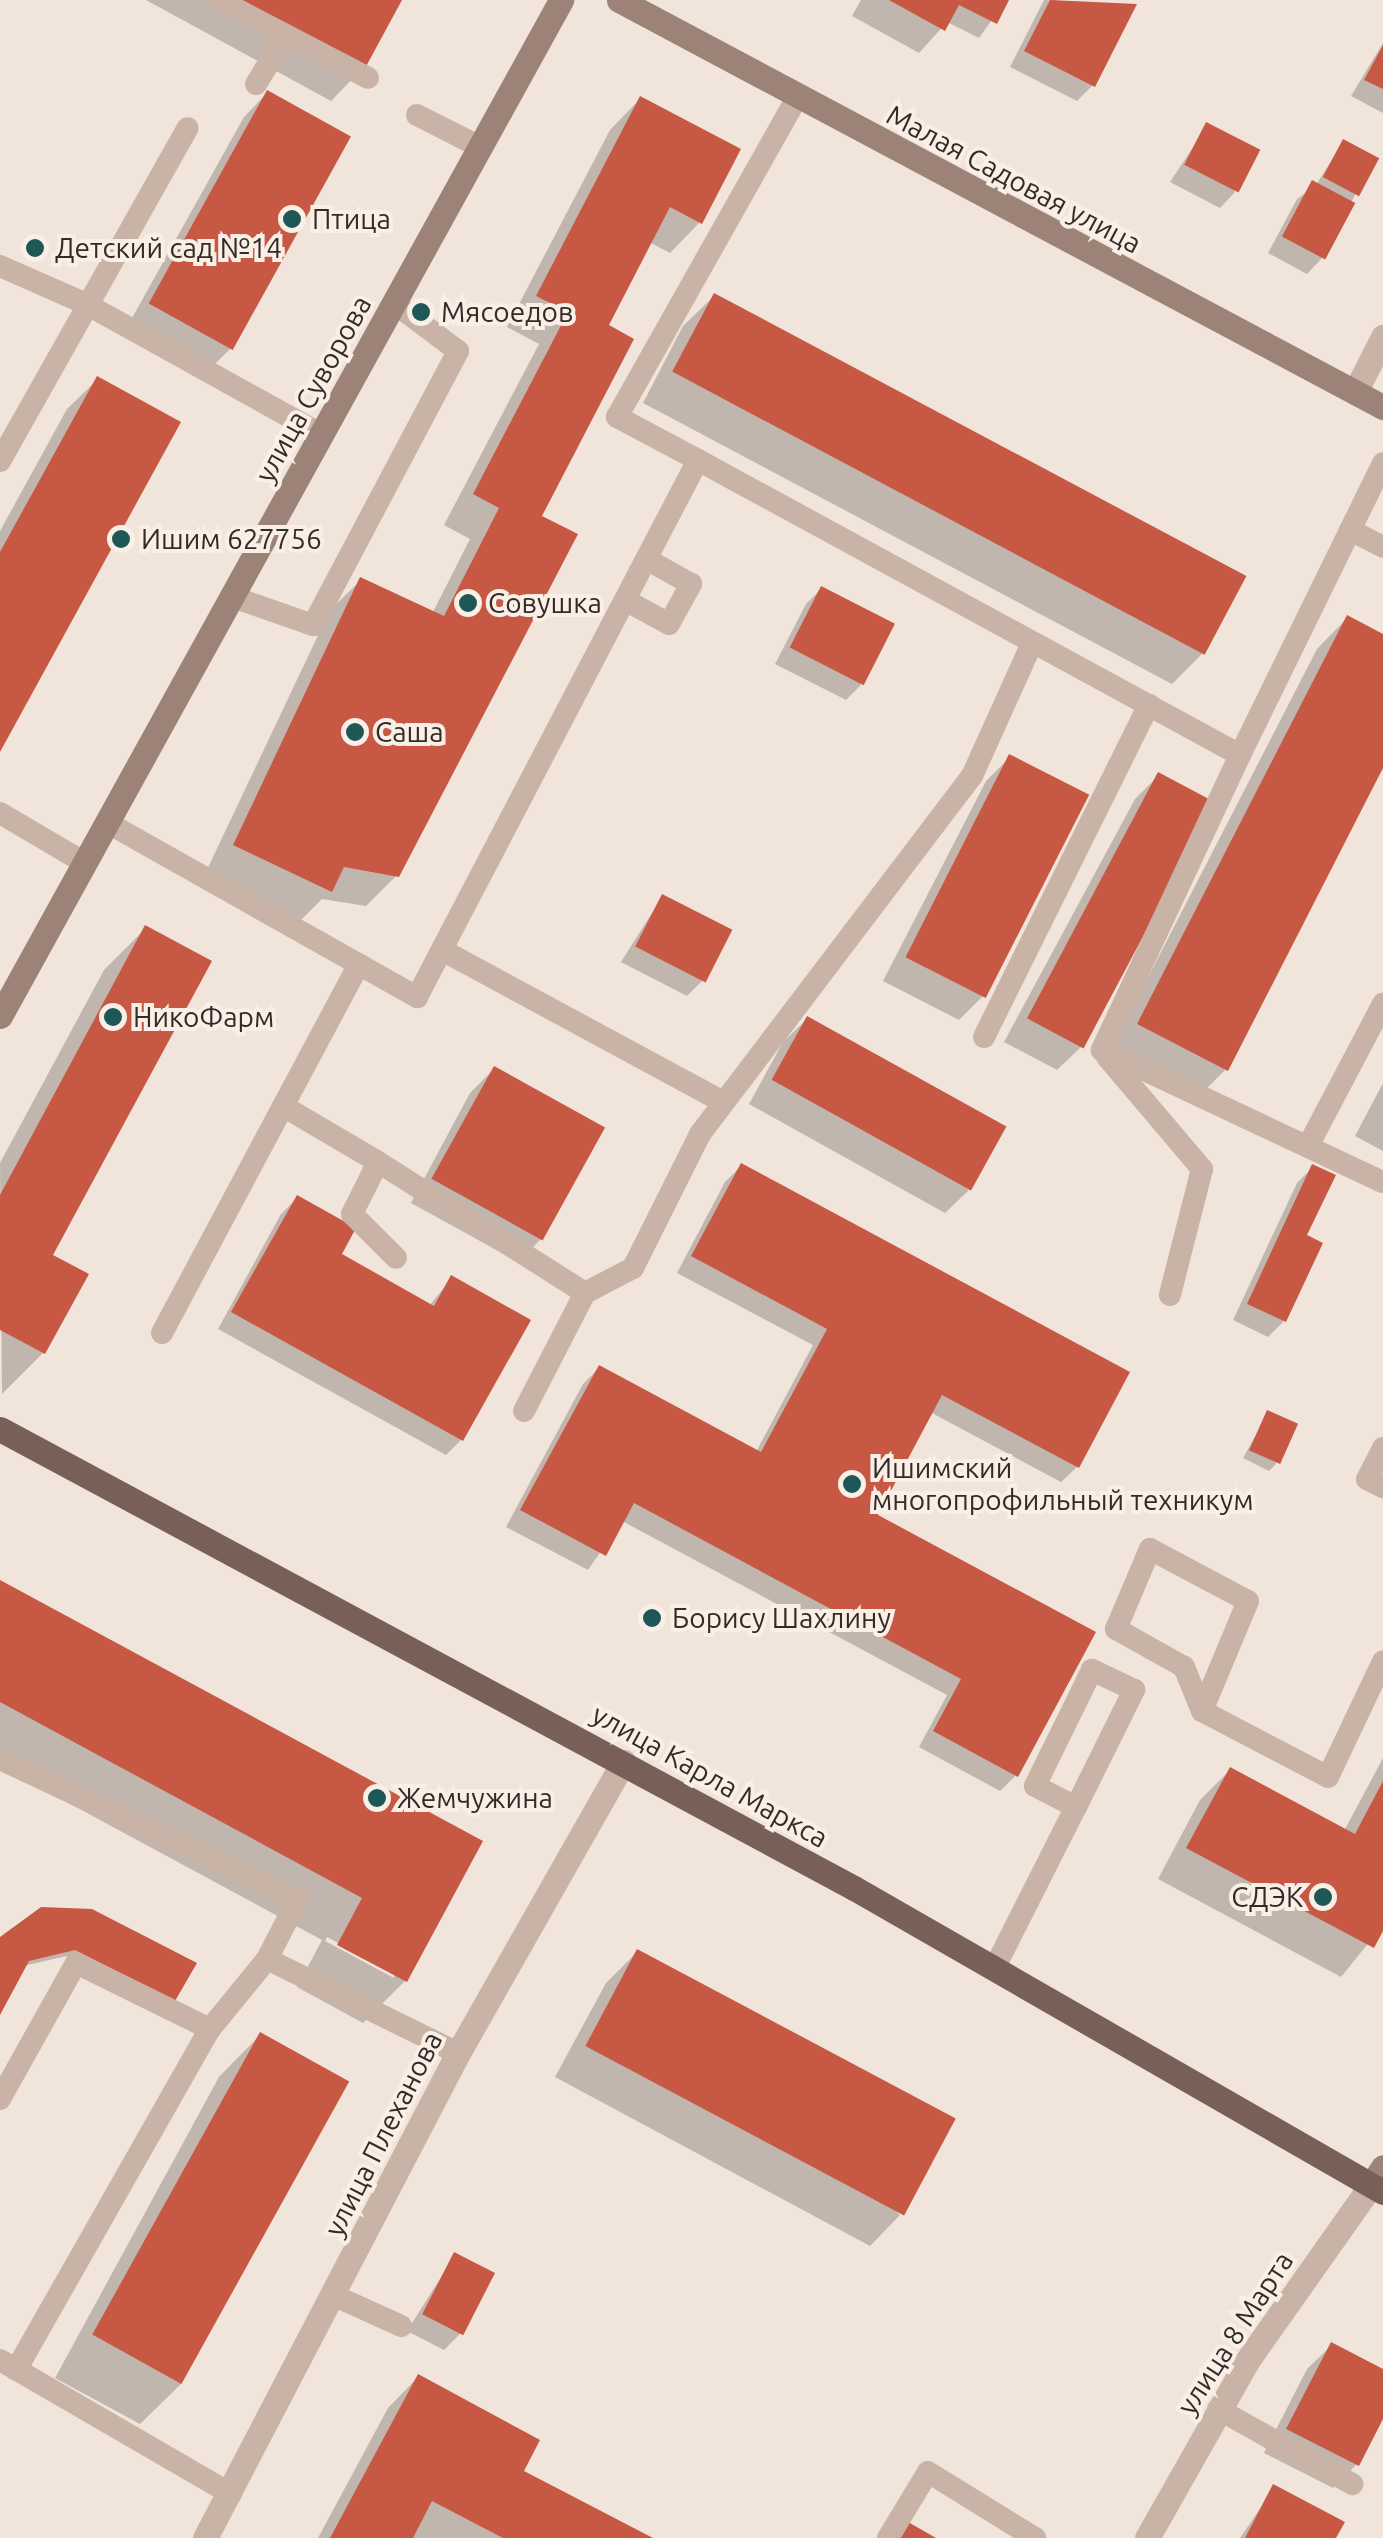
<!DOCTYPE html>
<html>
<head>
<meta charset="utf-8">
<style>
  body { margin:0 }
  #map { position:relative; width:1383px; height:2538px; overflow:hidden; background:#f1e4da; font-family:Ubuntu,sans-serif }
  div>[style] { position:absolute }
  [style*='--x'] { left:calc(var(--x)*1px); top:calc(var(--y)*1px); width:calc(var(--w)*1px); rotate:calc(var(--a)*1deg) }
  .shadow>* { inset:0; background:#0003 }
  .building>* { inset:0; background:#c65844; transform-origin:0 0 }
  .lane>* { height:22px; margin:-11px; padding:0 11px; transform-origin:11px; border-radius:11px; background:#c9b3a6 }
  .street>* { height:25px; margin:-12.5px; padding:0 12.5px; transform-origin:12.5px; border-radius:12.5px; background:#c9b3a6 }
  .secondary>* { height:25px; margin:-12.5px; padding:0 12.5px; transform-origin:12.5px; border-radius:12.5px; background:#9d8278 }
  .primary>* { height:25px; margin:-12.5px; padding:0 12.5px; transform-origin:12.5px; border-radius:12.5px; background:#786058 }
  .dots>* { width:28px; height:28px; translate:-50% -50%; box-sizing:border-box; border:5px solid #f9efe6; border-radius:50% }
  span { translate:-50% -50%; white-space:nowrap; text-align:center; line-height:1.15; -webkit-text-stroke:8px #f9efe6; paint-order:stroke }
  .street-label { font-size:28px; color:#362a27 }
  .poi-label { font-size:28px; color:#362a27 }
  .left { translate:0 -50%; text-align:left }
  .right { translate:-100% -50%; text-align:right }
</style>
</head>
<body>
<div id="map">
  <div class="shadow">
    <i style="clip-path:polygon(146px 0,400px 0,361px 70px,331px 101px)"></i>
    <i style="clip-path:polygon(861px 0,1006px 0,979px 38px,947px 22px,919px 53px,852px 16px)"></i>
    <i style="clip-path:polygon(1044px 0,1134px 5px,1093px 85px,1077px 101px,1010px 67px)"></i>
    <i style="clip-path:polygon(1383px 43px,1383px 113px,1351px 96px)"></i>
    <i style="clip-path:polygon(267px 93px,231px 348px,207px 372px,127px 327px,244px 117px)"></i>
    <i style="clip-path:polygon(640px 99px,700px 222px,670px 253px,649px 242px,605px 326px,539px 517px,397px 875px,366px 906px,322px 899px,299px 922px,204px 876px,330px 610px,361px 580px,432px 614px,470px 539px,444px 525px,539px 344px,507px 327px,610px 130px)"></i>
    <i style="clip-path:polygon(1207px 126px,1235px 192px,1220px 208px,1170px 182px)"></i>
    <i style="clip-path:polygon(1343px 142px,1355px 195px,1322px 258px,1307px 274px,1268px 253px,1297px 199px,1316px 185px)"></i>
    <i style="clip-path:polygon(714px 296px,1203px 653px,1172px 684px,643px 403px,683px 326px)"></i>
    <i style="clip-path:polygon(98px 379px,0 747px,0 531px,67px 409px)"></i>
    <i style="clip-path:polygon(821px 589px,861px 685px,846px 700px,775px 664px,806px 604px)"></i>
    <i style="clip-path:polygon(1347px 618px,1383px 637px,1383px 763px,1226px 1069px,1195px 1100px,1108px 1055px,1317px 649px)"></i>
    <i style="clip-path:polygon(1010px 757px,1085px 796px,983px 996px,959px 1020px,883px 981px,986px 781px)"></i>
    <i style="clip-path:polygon(1159px 775px,1212px 803px,1081px 1047px,1057px 1070px,1004px 1042px,1135px 799px)"></i>
    <i style="clip-path:polygon(662px 897px,703px 980px,687px 996px,621px 962px)"></i>
    <i style="clip-path:polygon(146px 928px,50px 1256px,43px 1353px,2px 1394px,0 1163px,104px 970px)"></i>
    <i style="clip-path:polygon(807px 1019px,969px 1190px,945px 1213px,749px 1104px,783px 1042px)"></i>
    <i style="clip-path:polygon(494px 1069px,542px 1238px,518px 1262px,411px 1203px,470px 1093px)"></i>
    <i style="clip-path:polygon(1383px 1083px,1383px 1151px,1355px 1136px)"></i>
    <i style="clip-path:polygon(741px 1166px,1077px 1467px,1061px 1482px,930px 1412px,875px 1516px,1016px 1775px,1000px 1791px,919px 1747px,947px 1695px,622px 1521px,588px 1570px,506px 1527px,583px 1384px,599px 1368px,756px 1452px,813px 1345px,677px 1273px,725px 1182px)"></i>
    <i style="clip-path:polygon(1313px 1167px,1284px 1321px,1268px 1337px,1233px 1320px,1297px 1183px)"></i>
    <i style="clip-path:polygon(297px 1198px,339px 1255px,429px 1306px,452px 1278px,461px 1440px,446px 1455px,218px 1329px,281px 1214px)"></i>
    <i style="clip-path:polygon(1268px 1413px,1276px 1464px,1269px 1471px,1243px 1458px)"></i>
    <i style="clip-path:polygon(evenodd,0 1583px,480px 1842px,405px 1981px,363px 2023px,297px 1987px,322px 1940px,0 1766px,0 1583px,327px 1937px,394px 1973px,394px 1978px,325px 1941px,327px 1937px)"></i>
    <i style="clip-path:polygon(1383px 1758px,1383px 1925px,1341px 1977px,1158px 1879px,1200px 1800px,1230px 1770px,1344px 1831px)"></i>
    <i style="clip-path:polygon(42px 1909px,166px 2006px,67px 1956px,23px 1966px,0 2009px,0 1938px)"></i>
    <i style="clip-path:polygon(637px 1952px,900px 2215px,870px 2246px,555px 2077px,606px 1983px)"></i>
    <i style="clip-path:polygon(260px 2035px,182px 2383px,140px 2424px,55px 2378px,219px 2077px)"></i>
    <i style="clip-path:polygon(455px 2255px,460px 2334px,444px 2350px,407px 2331px)"></i>
    <i style="clip-path:polygon(1331px 2346px,1383px 2372px,1383px 2414px,1357px 2464px,1333px 2488px,1264px 2453px,1307px 2369px)"></i>
    <i style="clip-path:polygon(418px 2377px,521px 2472px,647px 2538px,318px 2538px,388px 2408px)"></i>
    <i style="clip-path:polygon(1274px 2488px,1333px 2538px,1240px 2538px)"></i>
  </div>
  <div class="building">
    <i style="clip-path:polygon(232px 0,402px 0,363px 72px)"></i>
    <i style="clip-path:polygon(889px 0,1009px 0,997px 24px,959px 5px,945px 31px)"></i>
    <i style="clip-path:polygon(1050px 0,1137px 4px,1095px 87px,1024px 51px)"></i>
    <i style="clip-path:polygon(1383px 45px,1383px 89px,1364px 80px)"></i>
    <i style="left:267px;top:90px;width:96px;height:244px;rotate:29deg"></i>
    <i style="clip-path:polygon(640px 96px,741px 149px,702px 224px,670px 207px,609px 325px,634px 339px,542px 516px,578px 534px,399px 877px,344px 867px,332px 892px,233px 845px,360px 577px,444px 616px,499px 508px,473px 494px,568px 312px,536px 296px)"></i>
    <i style="left:1206px;top:122px;width:61px;height:48px;rotate:27deg"></i>
    <i style="left:1343px;top:139px;width:41px;height:43px;rotate:28deg"></i>
    <i style="left:1312px;top:180px;width:49px;height:64px;rotate:28deg"></i>
    <i style="left:714px;top:293px;width:603px;height:89px;rotate:28deg"></i>
    <i style="clip-path:polygon(97px 376px,181px 422px,0 752px,0 552px)"></i>
    <i style="left:821px;top:586px;width:83px;height:69px;rotate:27deg"></i>
    <i style="clip-path:polygon(1347px 615px,1383px 634px,1383px 768px,1228px 1071px,1137px 1024px)"></i>
    <i style="left:1009px;top:754px;width:90px;height:228px;rotate:27deg"></i>
    <i style="left:1158px;top:772px;width:64px;height:279px;rotate:28deg"></i>
    <i style="left:662px;top:894px;width:79px;height:59px;rotate:27deg"></i>
    <i style="clip-path:polygon(145px 925px,212px 961px,53px 1255px,89px 1274px,45px 1354px,0 1330px,0 1195px)"></i>
    <i style="left:807px;top:1016px;width:228px;height:73px;rotate:29deg"></i>
    <i style="left:494px;top:1066px;width:127px;height:129px;rotate:29deg"></i>
    <i style="clip-path:polygon(741px 1163px,1130px 1372px,1079px 1468px,942px 1395px,878px 1515px,1096px 1632px,1018px 1777px,933px 1731px,961px 1679px,634px 1503px,606px 1556px,520px 1510px,599px 1365px,761px 1452px,827px 1329px,691px 1256px)"></i>
    <i style="clip-path:polygon(1312px 1164px,1336px 1175px,1307px 1235px,1323px 1243px,1286px 1322px,1247px 1304px)"></i>
    <i style="clip-path:polygon(297px 1195px,356px 1228px,342px 1254px,434px 1306px,451px 1275px,531px 1320px,463px 1441px,231px 1312px)"></i>
    <i style="left:1267px;top:1410px;width:34px;height:44px;rotate:24deg"></i>
    <i style="clip-path:polygon(0 1580px,483px 1841px,407px 1982px,337px 1945px,362px 1898px,0 1702px)"></i>
    <i style="clip-path:polygon(1230px 1767px,1355px 1834px,1383px 1781px,1383px 1931px,1374px 1948px,1186px 1848px)"></i>
    <i style="clip-path:polygon(41px 1907px,92px 1909px,197px 1963px,175px 2001px,75px 1950px,29px 1961px,0 2015px,0 1937px)"></i>
    <i style="left:637px;top:1949px;width:361px;height:110px;rotate:28deg"></i>
    <i style="left:260px;top:2032px;width:102px;height:346px;rotate:29deg"></i>
    <i style="left:454px;top:2252px;width:46px;height:70px;rotate:27deg"></i>
    <i style="clip-path:polygon(1331px 2342px,1383px 2369px,1383px 2419px,1359px 2466px,1286px 2429px)"></i>
    <i style="clip-path:polygon(418px 2374px,540px 2440px,524px 2471px,653px 2538px,503px 2538px,432px 2501px,413px 2538px,330px 2538px)"></i>
    <i style="clip-path:polygon(1273px 2484px,1345px 2522px,1336px 2538px,1245px 2538px)"></i>
    <i style="clip-path:polygon(908px 2522px,936px 2538px,899px 2538px)"></i>
  </div>
  <div class="lane">
    <i style="--x:219;--y:0;--w:168;--a:27.6"></i>
    <i style="--x:256;--y:84;--w:57;--a:-58.5"></i>
    <i style="--x:417;--y:115;--w:71;--a:26.9"></i>
    <i style="--x:0;--y:266;--w:94;--a:23.8"></i>
    <i style="--x:86;--y:304;--w:270;--a:29"></i>
    <i style="--x:698;--y:460;--w:92;--a:-152"></i>
    <i style="--x:617;--y:417;--w:366;--a:-60.6"></i>
    <i style="--x:0;--y:461;--w:382;--a:-60.6"></i>
    <i style="--x:1350;--y:530;--w:37;--a:27"></i>
    <i style="--x:233;--y:597;--w:85;--a:19.3"></i>
    <i style="--x:313;--y:625;--w:310;--a:-62.1"></i>
    <i style="--x:458;--y:351;--w:80;--a:-143.1"></i>
    <i style="--x:625;--y:600;--w:50;--a:28.6"></i>
    <i style="--x:669;--y:624;--w:46;--a:-61.2"></i>
    <i style="--x:691;--y:584;--w:51;--a:-150.9"></i>
    <i style="--x:1240;--y:755;--w:326;--a:115.1"></i>
    <i style="--x:1102;--y:1050;--w:310;--a:25.2"></i>
    <i style="--x:0;--y:813;--w:99;--a:30.5"></i>
    <i style="--x:108;--y:823;--w:355;--a:29.4"></i>
    <i style="--x:417;--y:997;--w:606;--a:-62.38"></i>
    <i style="--x:698;--y:460;--w:617;--a:28.56"></i>
    <i style="--x:1240;--y:755;--w:325;--a:-63.9"></i>
    <i style="--x:442;--y:950;--w:319;--a:28.4"></i>
    <i style="--x:984;--y:1037;--w:371;--a:-63.6"></i>
    <i style="--x:1107;--y:1057;--w:147;--a:49.7"></i>
    <i style="--x:1202;--y:1169;--w:130;--a:104.3"></i>
    <i style="--x:283;--y:1106;--w:110;--a:30.5"></i>
    <i style="--x:378;--y:1162;--w:58;--a:116.6"></i>
    <i style="--x:352;--y:1214;--w:62;--a:45"></i>
    <i style="--x:1308;--y:1146;--w:161;--a:-62.2"></i>
    <i style="--x:378;--y:1162;--w:245;--a:32.3"></i>
    <i style="--x:162;--y:1333;--w:418;--a:-61.9"></i>
    <i style="--x:524;--y:1411;--w:133;--a:-62.7"></i>
    <i style="--x:585;--y:1293;--w:54;--a:-27.5"></i>
    <i style="--x:633;--y:1268;--w:150;--a:-63.4"></i>
    <i style="--x:700;--y:1134;--w:450;--a:-52.8"></i>
    <i style="--x:972;--y:776;--w:146;--a:-65.7"></i>
    <i style="--x:1383;--y:1448;--w:35;--a:117"></i>
    <i style="--x:1367;--y:1479;--w:18;--a:27"></i>
    <i style="--x:1202;--y:1711;--w:48;--a:-112.2"></i>
    <i style="--x:1184;--y:1667;--w:78;--a:-150.8"></i>
    <i style="--x:1116;--y:1629;--w:87;--a:-67"></i>
    <i style="--x:1150;--y:1549;--w:111;--a:28"></i>
    <i style="--x:1248;--y:1601;--w:119;--a:112.7"></i>
    <i style="--x:1202;--y:1711;--w:142;--a:27.6"></i>
    <i style="--x:1328;--y:1777;--w:128;--a:-64.6"></i>
    <i style="--x:0;--y:1759;--w:329;--a:25.2"></i>
    <i style="--x:298;--y:1899;--w:68;--a:117.3"></i>
    <i style="--x:267;--y:1959;--w:213;--a:26.2"></i>
    <i style="--x:994;--y:1969;--w:182;--a:-63.2"></i>
    <i style="--x:1076;--y:1807;--w:131;--a:-63.6"></i>
    <i style="--x:1134;--y:1690;--w:47;--a:-154.5"></i>
    <i style="--x:1092;--y:1670;--w:129;--a:116.2"></i>
    <i style="--x:1035;--y:1786;--w:46;--a:27.1"></i>
    <i style="--x:0;--y:2099;--w:156;--a:-60.8"></i>
    <i style="--x:76;--y:1963;--w:149;--a:26.2"></i>
    <i style="--x:210;--y:2029;--w:90;--a:-50.8"></i>
    <i style="--x:333;--y:2295;--w:75;--a:24.5"></i>
    <i style="--x:0;--y:2360;--w:267;--a:30.1"></i>
    <i style="--x:16;--y:2370;--w:392;--a:-60.4"></i>
    <i style="--x:1218;--y:2409;--w:154;--a:29.2"></i>
    <i style="--x:888;--y:2538;--w:77;--a:-58.8"></i>
    <i style="--x:928;--y:2472;--w:126;--a:31.7"></i>
  </div>
  <div class="street">
    <i style="--x:1355;--y:392;--w:62;--a:-63"></i>
    <i style="--x:205;--y:2538;--w:547;--a:-62.45"></i>
    <i style="--x:458;--y:2053;--w:335;--a:-60.4"></i>
    <i style="--x:1147;--y:2538;--w:203;--a:-60.5"></i>
    <i style="--x:1247;--y:2361;--w:217;--a:-54.8"></i>
  </div>
  <div class="secondary">
    <i style="--x:619;--y:0;--w:866;--a:28.05"></i>
    <i style="--x:0;--y:1016;--w:1161;--a:-61.09"></i>
    <i style="--x:1372;--y:2184;--w:20;--a:-57"></i>
  </div>
  <div class="primary">
    <i style="--x:0;--y:1429;--w:970;--a:28.26"></i>
    <i style="--x:854;--y:1888;--w:610;--a:29.88"></i>
  </div>
  <div class="dots">
    <i style="left:292px;top:219px;background:#1d5756"></i>
    <i style="left:35px;top:248px;background:#1d5756"></i>
    <i style="left:421px;top:312px;background:#1d5756"></i>
    <i style="left:121px;top:539px;background:#1d5756"></i>
    <i style="left:468px;top:603px;background:#1d5756"></i>
    <i style="left:355px;top:732px;background:#1d5756"></i>
    <i style="left:113px;top:1017px;background:#1d5756"></i>
    <i style="left:852px;top:1484px;background:#1d5756"></i>
    <i style="left:652px;top:1618px;background:#1d5756"></i>
    <i style="left:377px;top:1798px;background:#1d5756"></i>
    <i style="left:1323px;top:1897px;background:#1d5756"></i>
  </div>
  <div class="street-label">
    <span style="left:1014px;top:179px;rotate:28deg">Малая Садовая улица</span>
    <span style="left:313px;top:389px;rotate:-61deg">улица Суворова</span>
    <span style="left:710px;top:1776px;rotate:29deg">улица Карла Маркса</span>
    <span style="left:383px;top:2134px;rotate:-63deg">улица Плеханова</span>
    <span style="left:1235px;top:2333px;rotate:-57deg">улица 8 Марта</span>
  </div>
  <div class="poi-label">
    <span class="left" style="left:312px;top:219px">Птица</span>
    <span class="left" style="left:55px;top:248px">Детский сад №14</span>
    <span class="left" style="left:441px;top:312px">Мясоедов</span>
    <span class="left" style="left:141px;top:539px">Ишим 627756</span>
    <span class="left" style="left:488px;top:603px">Совушка</span>
    <span class="left" style="left:375px;top:732px">Саша</span>
    <span class="left" style="left:133px;top:1017px">НикоФарм</span>
    <span class="left" style="left:872px;top:1484px">Ишимский<br>многопрофильный техникум</span>
    <span class="left" style="left:672px;top:1618px">Борису Шахлину</span>
    <span class="left" style="left:397px;top:1798px">Жемчужина</span>
    <span class="right" style="left:1303px;top:1897px">СДЭК</span>
  </div>
</div>
</body>
</html>
